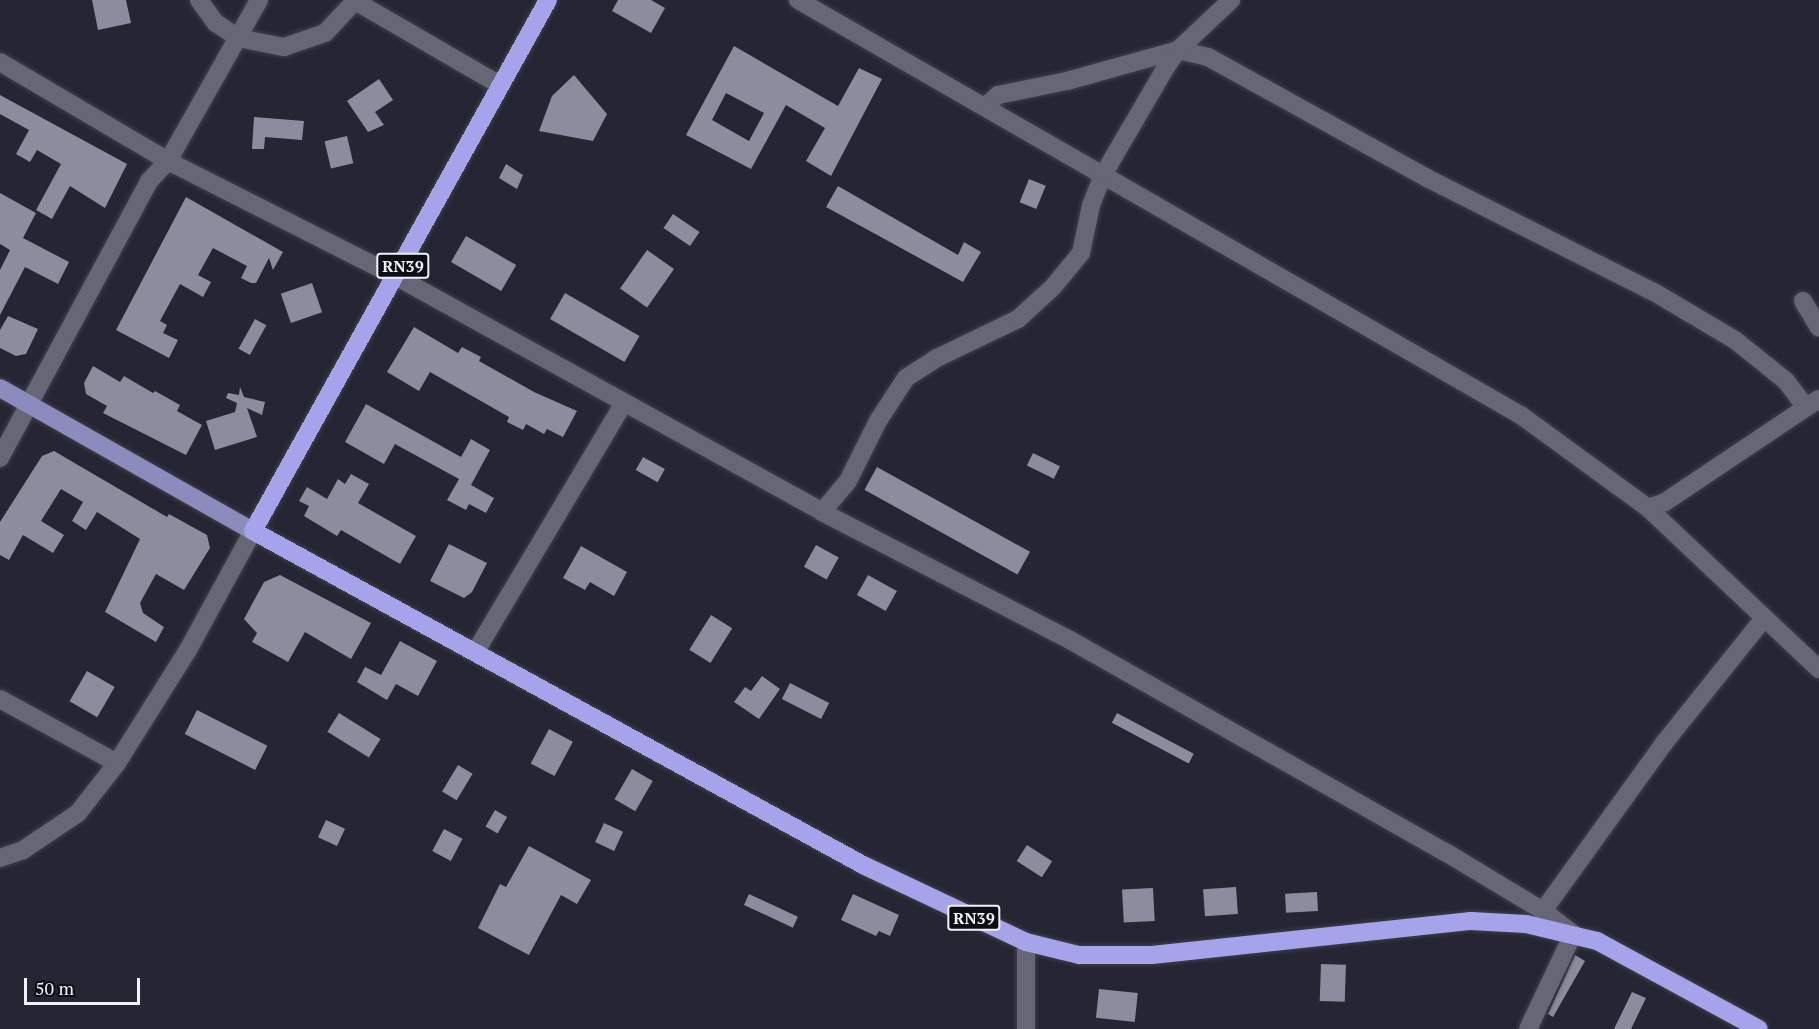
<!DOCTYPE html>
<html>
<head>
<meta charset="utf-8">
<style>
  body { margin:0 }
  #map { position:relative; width:1819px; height:1029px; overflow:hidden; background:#252533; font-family:"PT Serif",serif }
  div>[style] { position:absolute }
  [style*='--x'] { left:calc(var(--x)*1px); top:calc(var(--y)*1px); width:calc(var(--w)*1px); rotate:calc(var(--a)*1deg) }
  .building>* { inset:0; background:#8b8c9d; transform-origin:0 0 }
  .roads { filter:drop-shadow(0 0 2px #40404c) drop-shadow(0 0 2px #40404c) }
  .minor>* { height:18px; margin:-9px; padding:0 9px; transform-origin:9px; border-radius:9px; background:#667 }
  .major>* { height:18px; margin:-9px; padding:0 9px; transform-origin:9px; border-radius:9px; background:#8c8bbd }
  .highway>* { height:18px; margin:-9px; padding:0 9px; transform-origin:9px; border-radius:9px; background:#a5a4eb }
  span { translate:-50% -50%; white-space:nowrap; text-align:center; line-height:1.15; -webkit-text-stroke:6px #0e0e15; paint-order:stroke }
  .shield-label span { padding:2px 4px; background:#0e0e15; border:2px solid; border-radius:4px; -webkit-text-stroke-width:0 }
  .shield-label { font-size:16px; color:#f0f1fb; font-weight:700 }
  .scale { position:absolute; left:24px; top:978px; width:116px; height:27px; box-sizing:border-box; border:3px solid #f0f1fb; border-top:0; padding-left:8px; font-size:18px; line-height:21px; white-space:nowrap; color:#f0f1fb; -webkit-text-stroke:4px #0e0e15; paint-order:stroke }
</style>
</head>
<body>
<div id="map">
  <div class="building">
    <i style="clip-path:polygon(92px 0,126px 0,131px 23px,98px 30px)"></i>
    <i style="clip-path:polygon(618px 0,651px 0,665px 8px,651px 33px,612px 11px)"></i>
    <i style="clip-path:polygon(evenodd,734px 46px,838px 106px,859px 68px,882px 79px,831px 176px,806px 161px,825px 128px,786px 105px,751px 169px,686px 135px,734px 46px,726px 93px,764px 113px,749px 141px,712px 120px,726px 93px)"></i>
    <i style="clip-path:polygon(574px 75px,607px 114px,593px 141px,539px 131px,552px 96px)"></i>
    <i style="clip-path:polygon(379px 79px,393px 100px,375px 112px,384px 125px,368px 132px,347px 101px)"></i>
    <i style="clip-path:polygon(0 95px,127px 164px,105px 208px,70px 186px,52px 219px,36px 210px,61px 164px,37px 150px,30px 162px,16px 154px,29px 130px,0 114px)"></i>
    <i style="clip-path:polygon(254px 117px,304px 121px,302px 140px,265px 137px,264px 149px,252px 149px)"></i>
    <i style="left:347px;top:136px;width:28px;height:23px;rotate:77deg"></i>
    <i style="clip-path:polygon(506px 164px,523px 175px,517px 189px,499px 178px)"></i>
    <i style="left:1029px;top:179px;width:18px;height:25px;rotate:22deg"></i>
    <i style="clip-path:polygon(838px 186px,958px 255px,964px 242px,981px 252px,963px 282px,826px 207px)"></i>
    <i style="clip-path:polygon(0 193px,36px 213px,23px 238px,69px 262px,58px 284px,25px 267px,0 315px,0 270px,10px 250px,0 244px)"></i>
    <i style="clip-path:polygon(186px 197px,283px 252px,273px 270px,269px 258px,256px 283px,251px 283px,241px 278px,247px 266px,213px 248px,198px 275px,211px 282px,203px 297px,180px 284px,160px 321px,167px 325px,163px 333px,178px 340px,169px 358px,116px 330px)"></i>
    <i style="left:673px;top:214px;width:32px;height:17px;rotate:34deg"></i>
    <i style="left:466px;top:236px;width:58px;height:30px;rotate:30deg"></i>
    <i style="left:647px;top:250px;width:33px;height:47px;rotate:35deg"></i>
    <i style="left:312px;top:283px;width:31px;height:33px;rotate:71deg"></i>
    <i style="left:565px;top:293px;width:86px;height:30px;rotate:30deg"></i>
    <i style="clip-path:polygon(8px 316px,38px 329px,26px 354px,16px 356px,0 348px,0 330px)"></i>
    <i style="left:255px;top:319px;width:13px;height:34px;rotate:29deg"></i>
    <i style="clip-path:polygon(414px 327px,458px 353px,462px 347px,481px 357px,479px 361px,534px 392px,577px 411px,563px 437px,547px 429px,544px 434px,526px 424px,523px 430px,507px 422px,509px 417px,430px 372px,419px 391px,387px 372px)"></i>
    <i style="clip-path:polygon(93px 366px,120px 382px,124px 376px,153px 393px,155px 391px,180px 405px,177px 411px,202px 425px,186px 455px,103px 413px,107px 406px,86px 394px,84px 383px)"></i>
    <i style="clip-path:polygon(240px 387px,244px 397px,265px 402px,262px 415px,247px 408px,257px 437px,215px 450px,206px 421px,235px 412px,237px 403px,226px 398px,228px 393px,239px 395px)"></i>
    <i style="clip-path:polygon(366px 404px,461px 457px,471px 439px,490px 450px,471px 485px,494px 498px,486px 513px,469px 504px,466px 510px,447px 500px,459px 479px,395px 444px,384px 464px,345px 442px)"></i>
    <i style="clip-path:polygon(54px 451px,167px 517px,169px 514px,207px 535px,210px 548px,184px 590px,156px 574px,140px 603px,143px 613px,164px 627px,156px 642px,105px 612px,140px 539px,97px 512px,86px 530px,72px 521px,83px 502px,61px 489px,41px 521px,64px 535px,53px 553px,23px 535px,9px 560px,0 555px,0 522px,42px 456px)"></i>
    <i style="left:1033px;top:453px;width:30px;height:14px;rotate:26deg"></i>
    <i style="left:643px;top:457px;width:25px;height:15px;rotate:29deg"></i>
    <i style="left:877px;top:467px;width:175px;height:26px;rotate:29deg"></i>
    <i style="clip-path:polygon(351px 474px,369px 484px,358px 503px,416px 536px,400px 564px,341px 530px,337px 536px,304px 516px,309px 506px,299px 501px,307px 487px,327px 499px,338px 479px,345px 484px)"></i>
    <i style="clip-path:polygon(449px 544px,487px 563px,472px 592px,464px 598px,430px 581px)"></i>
    <i style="left:816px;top:545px;width:26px;height:25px;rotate:29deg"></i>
    <i style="clip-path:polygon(581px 546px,627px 572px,614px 596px,590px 582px,585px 590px,563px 578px)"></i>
    <i style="clip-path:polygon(280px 575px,371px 623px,351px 659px,305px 632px,288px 662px,252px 642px,257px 633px,244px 619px,264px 582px)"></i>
    <i style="left:868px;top:575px;width:33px;height:23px;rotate:29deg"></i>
    <i style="left:711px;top:615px;width:25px;height:41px;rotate:32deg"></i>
    <i style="clip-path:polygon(400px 641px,437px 661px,418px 696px,396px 684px,387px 700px,357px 682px,365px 667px,381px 675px)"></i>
    <i style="left:87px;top:671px;width:32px;height:35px;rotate:30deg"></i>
    <i style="clip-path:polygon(762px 676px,780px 689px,759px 719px,734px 702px,745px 687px,751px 691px)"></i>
    <i style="left:790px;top:683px;width:44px;height:18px;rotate:27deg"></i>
    <i style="left:197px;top:710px;width:79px;height:27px;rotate:27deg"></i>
    <i style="left:339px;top:713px;width:49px;height:22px;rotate:32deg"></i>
    <i style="left:1117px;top:713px;width:87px;height:11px;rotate:28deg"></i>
    <i style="left:549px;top:729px;width:27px;height:39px;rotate:28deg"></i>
    <i style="left:458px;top:765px;width:17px;height:31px;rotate:31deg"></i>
    <i style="left:632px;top:769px;width:24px;height:35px;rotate:30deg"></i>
    <i style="left:495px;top:810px;width:14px;height:19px;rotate:30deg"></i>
    <i style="left:326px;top:820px;width:21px;height:19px;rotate:25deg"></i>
    <i style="left:604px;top:823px;width:21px;height:21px;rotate:25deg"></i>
    <i style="left:444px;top:829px;width:21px;height:25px;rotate:28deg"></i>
    <i style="left:1027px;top:845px;width:30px;height:19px;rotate:33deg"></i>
    <i style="clip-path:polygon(529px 846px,591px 880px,577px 904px,561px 895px,529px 955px,478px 928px,500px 884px,506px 887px)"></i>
    <i style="left:1236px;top:887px;width:27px;height:33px;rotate:86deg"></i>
    <i style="left:1153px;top:888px;width:33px;height:31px;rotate:87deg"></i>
    <i style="left:1317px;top:892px;width:19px;height:32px;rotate:87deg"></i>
    <i style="left:749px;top:894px;width:54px;height:12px;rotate:25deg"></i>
    <i style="clip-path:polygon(853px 894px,899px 915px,890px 936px,879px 931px,876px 936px,841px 920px)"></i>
    <i style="clip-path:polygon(1575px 955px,1585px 961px,1553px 1017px,1548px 1014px)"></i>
    <i style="left:1321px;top:964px;width:25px;height:37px;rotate:2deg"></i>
    <i style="left:1099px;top:989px;width:39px;height:29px;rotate:6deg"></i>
    <i style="clip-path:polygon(1632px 992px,1646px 998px,1631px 1029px,1614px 1029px)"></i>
  </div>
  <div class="roads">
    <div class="minor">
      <i style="--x:199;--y:0;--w:29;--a:54"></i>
      <i style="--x:216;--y:23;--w:27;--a:34"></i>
      <i style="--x:238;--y:38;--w:47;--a:11.1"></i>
      <i style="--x:284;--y:47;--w:43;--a:-18.9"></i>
      <i style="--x:325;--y:33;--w:45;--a:-46.8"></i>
      <i style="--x:798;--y:0;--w:835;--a:29.88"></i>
      <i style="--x:1522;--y:416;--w:156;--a:36.1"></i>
      <i style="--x:1648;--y:508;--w:235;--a:43.3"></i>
      <i style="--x:355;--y:1;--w:168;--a:30.1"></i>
      <i style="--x:0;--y:62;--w:195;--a:30.5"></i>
      <i style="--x:168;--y:161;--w:257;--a:26.9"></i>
      <i style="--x:397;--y:277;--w:486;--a:28.9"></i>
      <i style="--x:822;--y:512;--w:279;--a:27.3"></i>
      <i style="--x:1070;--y:640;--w:433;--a:29.5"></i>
      <i style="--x:1447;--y:853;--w:112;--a:31.1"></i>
      <i style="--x:1543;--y:911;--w:38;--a:37"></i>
      <i style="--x:1573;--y:934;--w:105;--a:115.3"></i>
      <i style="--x:985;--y:107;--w:18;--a:-43"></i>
      <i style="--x:998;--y:95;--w:70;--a:-11.5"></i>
      <i style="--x:1067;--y:81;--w:115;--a:-15.6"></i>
      <i style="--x:1178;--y:50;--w:31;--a:13"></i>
      <i style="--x:1208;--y:57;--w:250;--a:28.9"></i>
      <i style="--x:1427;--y:178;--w:254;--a:26.7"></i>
      <i style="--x:1654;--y:292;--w:94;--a:30.7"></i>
      <i style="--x:1735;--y:340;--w:65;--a:38.8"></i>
      <i style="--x:1786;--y:381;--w:31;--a:53"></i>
      <i style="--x:1803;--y:301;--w:31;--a:59"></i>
      <i style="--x:0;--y:458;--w:315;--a:-61.7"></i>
      <i style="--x:149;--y:181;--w:28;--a:-46"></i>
      <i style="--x:168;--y:161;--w:185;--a:-60.5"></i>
      <i style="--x:1648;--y:508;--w:18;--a:-19"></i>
      <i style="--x:1665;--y:502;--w:185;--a:-33.8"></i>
      <i style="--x:822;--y:512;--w:40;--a:-50"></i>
      <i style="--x:848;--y:481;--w:67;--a:-63.4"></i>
      <i style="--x:878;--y:421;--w:51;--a:-56.9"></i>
      <i style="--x:906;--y:378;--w:37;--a:-33"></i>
      <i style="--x:937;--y:358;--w:90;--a:-25.7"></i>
      <i style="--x:1018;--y:319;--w:47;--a:-42.4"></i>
      <i style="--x:1053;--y:287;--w:44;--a:-50.5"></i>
      <i style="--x:1081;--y:253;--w:49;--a:-78.2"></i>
      <i style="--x:1091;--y:205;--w:32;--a:-68"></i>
      <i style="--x:1103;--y:175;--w:125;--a:-59.7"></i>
      <i style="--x:1166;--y:67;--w:21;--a:-55"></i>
      <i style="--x:1178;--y:50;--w:73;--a:-43.3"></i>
      <i style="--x:476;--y:651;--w:287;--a:-59.2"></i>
      <i style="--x:0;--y:699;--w:133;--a:28.7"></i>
      <i style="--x:0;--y:858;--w:24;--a:-19"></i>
      <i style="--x:23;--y:850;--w:66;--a:-33.9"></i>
      <i style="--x:78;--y:813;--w:63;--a:-52"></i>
      <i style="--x:117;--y:763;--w:133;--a:-57.9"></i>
      <i style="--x:188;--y:650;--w:136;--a:-61.4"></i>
      <i style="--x:1543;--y:911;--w:207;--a:-54.2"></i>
      <i style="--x:1664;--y:743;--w:160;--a:-51.3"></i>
      <i style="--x:1026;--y:942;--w:87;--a:90"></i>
    </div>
    <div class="major">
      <i style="--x:0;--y:388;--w:291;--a:29.5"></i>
    </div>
    <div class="highway">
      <i style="--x:548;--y:0;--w:607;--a:119.05"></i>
      <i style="--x:253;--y:531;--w:695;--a:28.7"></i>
      <i style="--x:863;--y:865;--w:180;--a:25.3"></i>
      <i style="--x:1026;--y:942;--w:55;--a:13.8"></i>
      <i style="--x:1079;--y:955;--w:73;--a:0"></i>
      <i style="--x:1152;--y:955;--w:321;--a:-6.1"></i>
      <i style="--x:1471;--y:921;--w:55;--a:3.1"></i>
      <i style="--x:1526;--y:924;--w:73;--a:13.5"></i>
      <i style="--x:1597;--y:941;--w:184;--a:28.5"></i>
    </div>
  </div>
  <div class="shield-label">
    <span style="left:403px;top:266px">RN39</span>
    <span style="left:974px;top:918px">RN39</span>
  </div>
  <div class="scale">50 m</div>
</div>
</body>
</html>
